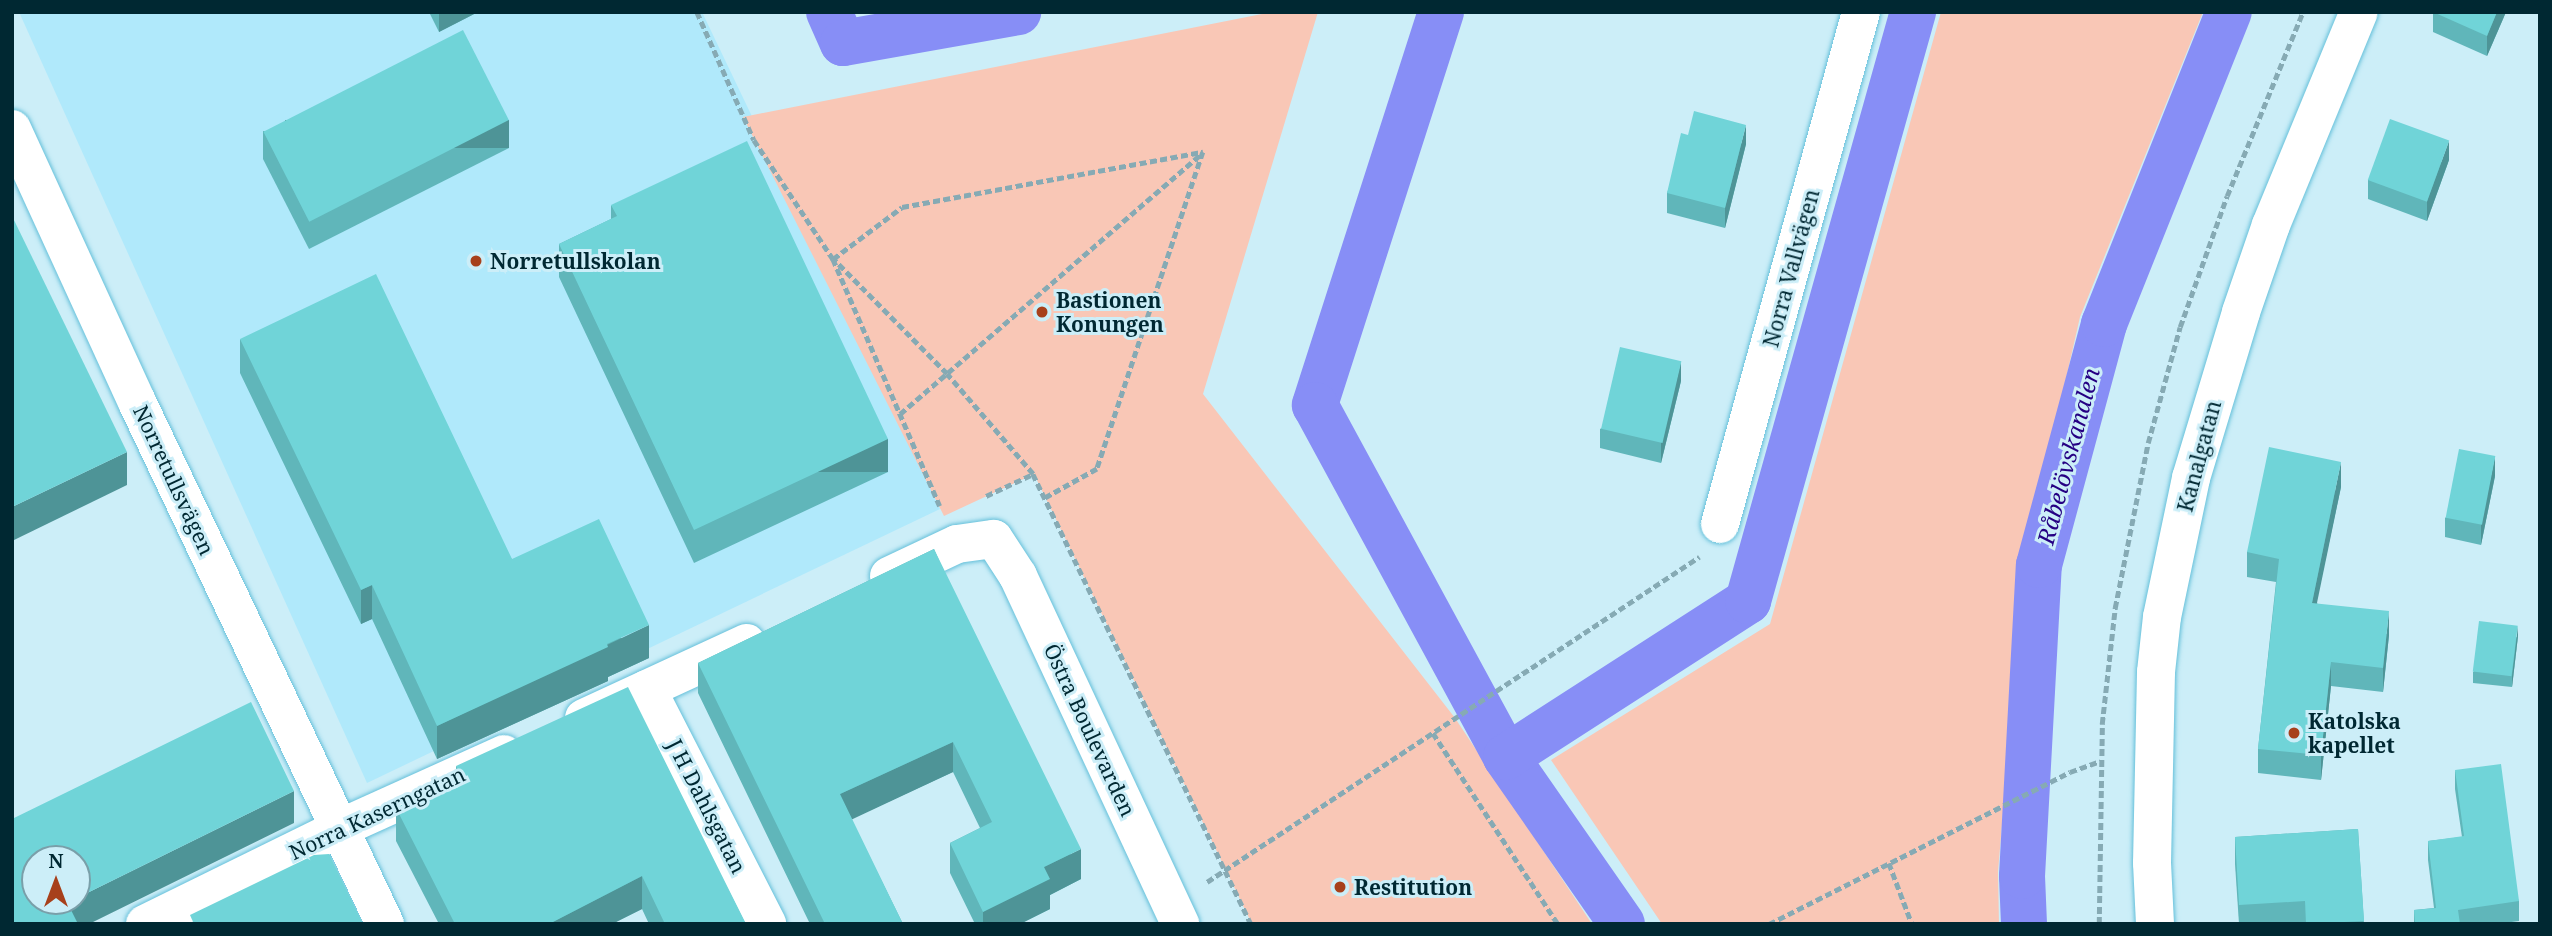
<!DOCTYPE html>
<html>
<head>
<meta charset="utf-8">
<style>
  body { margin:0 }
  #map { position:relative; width:2552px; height:936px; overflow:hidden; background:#cceef8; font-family:"Noto Serif",serif }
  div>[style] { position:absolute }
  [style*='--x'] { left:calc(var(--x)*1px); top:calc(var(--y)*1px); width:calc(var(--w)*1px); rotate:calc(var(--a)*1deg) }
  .built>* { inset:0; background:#b0e9fb }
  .green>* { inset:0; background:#f9c7b6 }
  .canal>* { height:46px; margin:-23px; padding:0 23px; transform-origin:23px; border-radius:23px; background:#878ef6 }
  .path>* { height:4.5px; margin-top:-2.25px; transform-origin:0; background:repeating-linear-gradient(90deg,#86aab4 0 7px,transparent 0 10.5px) }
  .roads { filter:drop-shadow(0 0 2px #65c0da) drop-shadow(0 0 2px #65c0da) }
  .minor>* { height:38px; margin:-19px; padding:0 19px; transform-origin:19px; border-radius:19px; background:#fff }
  .tertiary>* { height:38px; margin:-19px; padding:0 19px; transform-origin:19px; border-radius:19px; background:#fff }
  .wall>* { inset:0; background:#60b6ba }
  .shaded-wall>* { inset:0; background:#4e9497; transform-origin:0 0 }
  .building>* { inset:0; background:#70d4d8; transform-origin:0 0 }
  .dots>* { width:19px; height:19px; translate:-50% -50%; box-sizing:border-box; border:4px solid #cceef8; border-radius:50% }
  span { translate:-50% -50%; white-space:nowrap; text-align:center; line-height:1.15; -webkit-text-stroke:6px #cceef8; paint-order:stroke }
  .poi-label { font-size:21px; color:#002832; font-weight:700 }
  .left { translate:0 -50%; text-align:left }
  .street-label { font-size:21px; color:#002832 }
  .water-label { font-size:23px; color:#250083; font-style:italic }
  .frame { position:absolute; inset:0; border:14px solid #002832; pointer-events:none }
  .north { position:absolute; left:21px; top:845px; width:70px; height:70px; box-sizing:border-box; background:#cceef8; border:2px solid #7a9fa9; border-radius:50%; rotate:0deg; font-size:19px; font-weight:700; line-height:28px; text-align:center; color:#002832 }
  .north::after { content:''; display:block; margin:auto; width:24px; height:32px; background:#a7401b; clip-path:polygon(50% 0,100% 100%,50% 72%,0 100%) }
</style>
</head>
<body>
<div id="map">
  <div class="built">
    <i style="clip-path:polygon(19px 12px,702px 12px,940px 509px,367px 783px)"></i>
  </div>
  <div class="green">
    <i style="clip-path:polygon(1272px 12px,1318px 12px,1203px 394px,1455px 718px,1592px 924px,1252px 924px,1034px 474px,944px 516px,743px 117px)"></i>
    <i style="clip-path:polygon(1941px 12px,2203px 12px,2080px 317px,2024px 563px,1998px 872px,1999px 924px,1662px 924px,1551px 760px,1770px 624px)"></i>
  </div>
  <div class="canal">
    <i style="--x:829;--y:12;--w:34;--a:66"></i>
    <i style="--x:843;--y:43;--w:178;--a:-10"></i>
    <i style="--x:1441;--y:12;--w:413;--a:107.8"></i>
    <i style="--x:1315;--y:405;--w:400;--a:61.5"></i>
    <i style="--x:1506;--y:757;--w:203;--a:55.2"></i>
    <i style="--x:1506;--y:757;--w:288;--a:-32.8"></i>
    <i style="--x:1748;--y:601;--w:612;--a:-74.35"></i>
    <i style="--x:2024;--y:924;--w:48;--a:-92.4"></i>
    <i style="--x:2022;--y:876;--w:311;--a:-86.9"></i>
    <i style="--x:2039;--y:565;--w:250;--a:-74.9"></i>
    <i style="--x:2104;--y:324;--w:336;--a:-68.2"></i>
  </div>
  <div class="path">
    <i style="--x:697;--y:12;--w:140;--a:66"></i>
    <i style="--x:754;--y:140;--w:143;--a:56.4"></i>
    <i style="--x:833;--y:259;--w:269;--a:66.6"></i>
    <i style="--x:900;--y:414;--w:399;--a:-40.8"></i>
    <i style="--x:1033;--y:474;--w:132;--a:-130.7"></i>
    <i style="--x:947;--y:374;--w:162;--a:-134.7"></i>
    <i style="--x:833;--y:259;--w:86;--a:-37"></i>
    <i style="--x:902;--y:207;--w:306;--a:-10.4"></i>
    <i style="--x:1203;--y:152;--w:334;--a:108.5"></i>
    <i style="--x:1097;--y:469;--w:60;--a:150.9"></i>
    <i style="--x:986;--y:496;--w:52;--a:-25.1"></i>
    <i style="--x:1033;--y:474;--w:500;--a:64.15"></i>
    <i style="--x:1433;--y:733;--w:228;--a:56.8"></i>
    <i style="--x:1889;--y:863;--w:65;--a:69.3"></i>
    <i style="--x:1207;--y:882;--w:590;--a:-33.45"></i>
    <i style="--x:1769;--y:924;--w:337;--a:-26.8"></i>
    <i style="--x:2070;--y:772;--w:32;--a:-20"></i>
    <i style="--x:2099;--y:924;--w:200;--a:-89.1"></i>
    <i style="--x:2102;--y:724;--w:117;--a:-83.6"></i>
    <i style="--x:2115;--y:608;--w:168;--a:-78.7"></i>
    <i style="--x:2148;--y:443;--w:120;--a:-74.6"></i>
    <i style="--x:2180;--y:327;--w:139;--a:-70.3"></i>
    <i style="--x:2227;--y:196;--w:199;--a:-67.6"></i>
  </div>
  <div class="roads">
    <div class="minor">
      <i style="--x:1720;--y:524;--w:531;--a:-74.6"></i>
      <i style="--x:889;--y:576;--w:75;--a:-25.2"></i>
      <i style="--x:957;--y:544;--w:37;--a:-8"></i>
      <i style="--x:994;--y:539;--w:44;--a:57"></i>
      <i style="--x:1018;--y:576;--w:384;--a:65"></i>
      <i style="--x:647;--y:689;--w:264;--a:62.9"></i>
      <i style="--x:584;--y:718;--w:179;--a:-24.8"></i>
      <i style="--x:145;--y:924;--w:215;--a:-26.2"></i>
      <i style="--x:338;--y:829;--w:182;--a:-24.3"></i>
    </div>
    <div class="tertiary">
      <i style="--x:12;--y:129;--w:300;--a:65.4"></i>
      <i style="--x:137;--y:402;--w:578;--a:64.59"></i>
      <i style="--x:2155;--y:924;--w:61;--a:-92.8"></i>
      <i style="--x:2152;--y:863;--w:191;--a:-88.8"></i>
      <i style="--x:2156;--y:672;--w:55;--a:-83.8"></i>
      <i style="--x:2162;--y:617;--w:142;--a:-78.2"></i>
      <i style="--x:2191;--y:478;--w:173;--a:-73.2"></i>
      <i style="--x:2241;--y:312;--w:92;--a:-71"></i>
      <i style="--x:2271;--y:225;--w:230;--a:-67.6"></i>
    </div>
  </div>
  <div class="wall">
    <i style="clip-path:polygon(429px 12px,478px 12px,439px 32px)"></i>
    <i style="clip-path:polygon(2433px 12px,2506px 12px,2487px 56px,2433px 32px)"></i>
    <i style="clip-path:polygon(263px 131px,509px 148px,309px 249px,263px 159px)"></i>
    <i style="clip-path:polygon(1688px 135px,1746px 144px,1725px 228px,1667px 213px,1667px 193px)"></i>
    <i style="clip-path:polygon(2449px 160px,2427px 221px,2368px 199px,2368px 180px)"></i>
    <i style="clip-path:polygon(611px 205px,888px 472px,694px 563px,559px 277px,559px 244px,611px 219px)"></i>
    <i style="clip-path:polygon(240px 339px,512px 559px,649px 658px,608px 677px,608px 681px,437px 759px,372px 619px,361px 624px,240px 373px)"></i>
    <i style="clip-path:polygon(1681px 381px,1661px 463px,1600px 448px,1600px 429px)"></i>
    <i style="clip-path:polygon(2495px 476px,2481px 545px,2445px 537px,2445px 518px)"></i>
    <i style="clip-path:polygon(2341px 487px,2316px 603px,2389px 635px,2383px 692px,2331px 686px,2321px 780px,2258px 773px,2258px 749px,2276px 582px,2247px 577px,2247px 552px)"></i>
    <i style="clip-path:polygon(934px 549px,1081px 879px,1050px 895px,1050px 909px,1020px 924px,975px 924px,950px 873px,950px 843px,980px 828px,953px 772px,851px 819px,903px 924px,810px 924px,698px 693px,698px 663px)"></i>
    <i style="clip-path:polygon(2518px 636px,2512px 687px,2473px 683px,2473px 672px)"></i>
    <i style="clip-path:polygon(456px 766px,746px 924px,649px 924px,642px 909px,612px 924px,439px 924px,396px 841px,396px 808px,456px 779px)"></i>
    <i style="clip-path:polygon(2455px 770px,2519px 901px,2519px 921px,2497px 924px,2414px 924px,2414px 910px,2434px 908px,2428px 860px,2428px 841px,2462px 837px,2455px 789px)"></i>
    <i style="clip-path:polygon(2358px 829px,2364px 924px,2239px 924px,2235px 864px,2235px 837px)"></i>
  </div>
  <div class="shaded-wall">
    <i style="clip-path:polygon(439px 12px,478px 12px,439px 32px)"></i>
    <i style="clip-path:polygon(2497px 12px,2506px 12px,2487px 56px,2487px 36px)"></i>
    <i style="left:509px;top:120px;width:28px;height:224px;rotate:90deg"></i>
    <i style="clip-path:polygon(1746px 125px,1746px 144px,1725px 228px,1725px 208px)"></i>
    <i style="clip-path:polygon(2449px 141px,2449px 160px,2427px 221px,2427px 201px)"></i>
    <i style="clip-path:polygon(1681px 361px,1681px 381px,1661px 463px,1661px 443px)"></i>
    <i style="left:888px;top:439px;width:33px;height:214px;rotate:90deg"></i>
    <i style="clip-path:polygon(127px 452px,127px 485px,12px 541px,12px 507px)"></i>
    <i style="clip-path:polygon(2495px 456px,2495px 476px,2481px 545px,2481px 525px)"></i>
    <i style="clip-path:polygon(2341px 462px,2341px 487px,2312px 627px,2312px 603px)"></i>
    <i style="clip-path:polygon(372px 585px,372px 619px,361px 624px,361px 590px)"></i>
    <i style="clip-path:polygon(2389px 611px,2389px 635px,2383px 692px,2383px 668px)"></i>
    <i style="clip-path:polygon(649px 625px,649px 658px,608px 677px,608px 681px,437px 759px,437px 726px)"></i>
    <i style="clip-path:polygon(2518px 626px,2518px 636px,2512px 687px,2512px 677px)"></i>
    <i style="clip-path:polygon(2331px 662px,2331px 686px,2321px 780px,2321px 755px)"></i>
    <i style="clip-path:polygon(953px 742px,953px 772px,840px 825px,840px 794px)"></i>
    <i style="clip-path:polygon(294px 791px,294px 823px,89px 924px,67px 924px,67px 902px,70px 901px,77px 901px,77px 898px)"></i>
    <i style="clip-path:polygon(1081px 849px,1081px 879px,1050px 895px,1050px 909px,1020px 924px,983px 924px,983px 912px,1044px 867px)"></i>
    <i style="clip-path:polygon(642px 876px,642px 909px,612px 924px,549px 924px)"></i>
  </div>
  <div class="building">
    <i style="clip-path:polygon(2433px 12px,2497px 12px,2487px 36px)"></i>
    <i style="left:463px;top:30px;width:101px;height:224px;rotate:63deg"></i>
    <i style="clip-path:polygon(1694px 111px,1746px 125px,1725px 208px,1667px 193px,1681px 133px,1688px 135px)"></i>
    <i style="left:2390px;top:119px;width:63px;height:65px;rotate:20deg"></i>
    <i style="clip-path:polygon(747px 141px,888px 439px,694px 530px,559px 244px,617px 216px,611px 205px)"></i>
    <i style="clip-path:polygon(12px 216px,127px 452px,12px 507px)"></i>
    <i style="clip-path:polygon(376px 274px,512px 559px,599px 519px,649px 625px,607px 644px,608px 647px,437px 726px,372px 585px,361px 590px,240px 339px)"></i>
    <i style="left:1620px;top:347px;width:63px;height:84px;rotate:13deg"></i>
    <i style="clip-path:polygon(2269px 447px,2341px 462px,2312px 603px,2389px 611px,2383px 668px,2331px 662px,2321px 755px,2258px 749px,2279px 559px,2247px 552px)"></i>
    <i style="left:2459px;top:449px;width:37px;height:70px;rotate:11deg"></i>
    <i style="clip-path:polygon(934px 549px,1081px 849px,1044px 867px,1050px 879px,983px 912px,950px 843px,992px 822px,953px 742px,840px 794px,903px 924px,825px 924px,698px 663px)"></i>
    <i style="left:2479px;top:621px;width:39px;height:51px;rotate:7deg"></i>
    <i style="clip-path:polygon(628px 687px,746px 924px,665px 924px,642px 876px,549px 924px,455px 924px,396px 808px,461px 777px,456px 766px)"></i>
    <i style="clip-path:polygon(251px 702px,294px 791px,77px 898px,77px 859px,35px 859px,35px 901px,70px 901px,67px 902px,78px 924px,12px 924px,12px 819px)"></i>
    <i style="clip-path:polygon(2501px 764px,2519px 901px,2458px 910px,2460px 924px,2415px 924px,2414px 910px,2436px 908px,2428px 841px,2464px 836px,2455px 770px)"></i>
    <i style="clip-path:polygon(2358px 829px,2364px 921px,2306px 924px,2305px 901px,2239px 905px,2235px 837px)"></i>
    <i style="clip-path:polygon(329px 854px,363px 924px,194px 924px,190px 915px,314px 855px)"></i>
  </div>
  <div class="dots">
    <i style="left:476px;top:261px;background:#a7401b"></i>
    <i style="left:1042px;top:312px;background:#a7401b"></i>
    <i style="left:2294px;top:733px;background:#a7401b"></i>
    <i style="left:1340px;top:887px;background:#a7401b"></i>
  </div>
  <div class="poi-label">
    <span class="left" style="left:490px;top:261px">Norretullskolan</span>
    <span class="left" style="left:1056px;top:312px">Bastionen<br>Konungen</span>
    <span class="left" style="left:2308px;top:733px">Katolska<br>kapellet</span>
    <span class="left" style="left:1354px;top:887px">Restitution</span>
  </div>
  <div class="street-label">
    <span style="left:1791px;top:268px;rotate:-75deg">Norra Vallvägen</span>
    <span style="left:2199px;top:456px;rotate:-75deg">Kanalgatan</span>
    <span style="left:174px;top:480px;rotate:65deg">Norretullsvägen</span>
    <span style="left:1090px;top:730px;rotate:65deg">Östra Boulevarden</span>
    <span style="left:707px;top:806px;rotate:63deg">J H Dahlsgatan</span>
    <span style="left:377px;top:813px;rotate:-25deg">Norra Kaserngatan</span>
  </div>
  <div class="water-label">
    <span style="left:2068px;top:456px;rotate:-75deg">Råbelövskanalen</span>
  </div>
  <div class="frame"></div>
  <div class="north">N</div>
</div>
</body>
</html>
